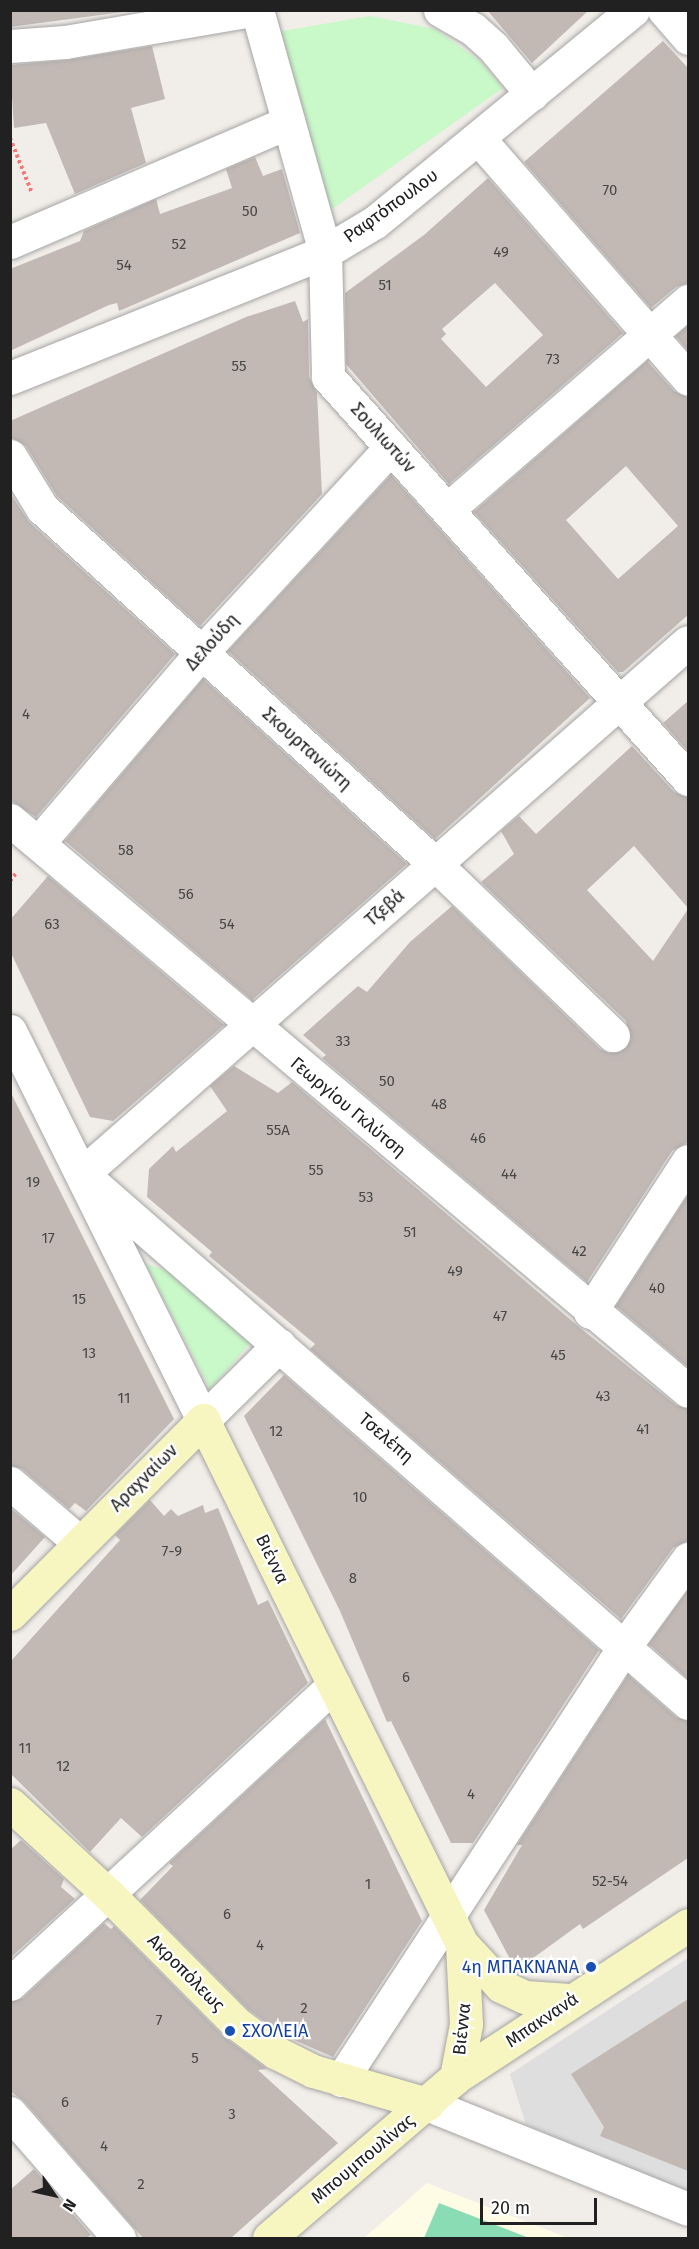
<!DOCTYPE html>
<html>
<head>
<meta charset="utf-8">
<style>
  body { margin:0 }
  #map { position:relative; width:699px; height:2249px; overflow:hidden; background:#f1ede8; font-family:"Fira Sans",sans-serif }
  div>[style] { position:absolute }
  [style*='--x'] { left:calc(var(--x)*1px); top:calc(var(--y)*1px); width:calc(var(--w)*1px); rotate:calc(var(--a)*1deg) }
  .residential>* { inset:0; background:#dfdede }
  .education>* { inset:0; background:#fefce5 }
  .park>* { inset:0; background:#c9f8c9 }
  .pitch>* { inset:0; background:#8adcb5 }
  .building>* { inset:0; background:#c2b9b5 }
  .path>* { height:4px; margin-top:-2px; transform-origin:0; background:repeating-linear-gradient(90deg,#f47876 0 3px,transparent 0 6px) }
  .roads { filter:drop-shadow(0 0 2px #a5a5a5) drop-shadow(0 0 2px #a5a5a5) }
  .street>* { height:33px; margin:-16.5px; padding:0 16.5px; transform-origin:16.5px; border-radius:16.5px; background:#fff }
  .secondary>* { height:33px; margin:-16.5px; padding:0 16.5px; transform-origin:16.5px; border-radius:16.5px; background:#f7f5c0 }
  .dots>* { width:16px; height:16px; translate:-50% -50%; box-sizing:border-box; border:3px solid #fff; border-radius:50% }
  span { translate:-50% -50%; white-space:nowrap; text-align:center; line-height:1.15; -webkit-text-stroke:4.5px #fff; paint-order:stroke }
  .number-label { font-size:15px; color:#494746 }
  .number-label span { -webkit-text-stroke-width:0 }
  .street-label { font-size:18px; color:#212121 }
  .transit-label { font-size:18px; color:#164399 }
  .right { translate:-100% -50%; text-align:right }
  .left { translate:0 -50%; text-align:left }
  .frame { position:absolute; inset:0; border:12px solid #212121; pointer-events:none }
  .north { position:absolute; left:24px; top:2165px; width:60px; height:60px; -webkit-text-stroke:4px #fff; paint-order:stroke; rotate:124deg; font-size:16px; font-weight:700; line-height:24px; text-align:center; color:#212121 }
  .north::after { content:''; display:block; margin:auto; width:21px; height:27px; background:#212121; clip-path:polygon(50% 0,100% 100%,50% 72%,0 100%) }
  .scale { position:absolute; left:480px; top:2198px; width:117px; height:27px; box-sizing:border-box; border:3px solid #212121; border-top:0; padding-left:8px; font-size:18px; line-height:21px; white-space:nowrap; color:#212121; -webkit-text-stroke:4px #fff; paint-order:stroke }
</style>
</head>
<body>
<div id="map">
  <div class="residential">
    <i style="clip-path:polygon(688px 1958px,688px 2192px,526px 2125px,510px 2074px)"></i>
  </div>
  <div class="education">
    <i style="clip-path:polygon(427px 2183px,568px 2238px,364px 2238px)"></i>
  </div>
  <div class="park">
    <i style="clip-path:polygon(370px 16px,435px 29px,480px 61px,503px 88px,328px 212px,271px 33px)"></i>
    <i style="clip-path:polygon(145px 1263px,195px 1282px,254px 1339px,210px 1389px)"></i>
  </div>
  <div class="pitch">
    <i style="clip-path:polygon(439px 2203px,529px 2238px,424px 2238px)"></i>
  </div>
  <div class="building">
    <i style="clip-path:polygon(10px 10px,138px 10px,10px 27px)"></i>
    <i style="clip-path:polygon(487px 10px,589px 10px,532px 63px)"></i>
    <i style="clip-path:polygon(663px 41px,688px 68px,688px 283px,676px 287px,651px 308px,524px 162px)"></i>
    <i style="clip-path:polygon(152px 46px,165px 99px,131px 108px,146px 163px,75px 194px,46px 123px,14px 128px,10px 65px,68px 60px)"></i>
    <i style="clip-path:polygon(255px 157px,263px 176px,282px 169px,300px 233px,119px 311px,117px 303px,109px 305px,10px 351px,10px 269px,80px 241px,84px 231px,156px 199px,160px 214px,232px 188px,226px 169px)"></i>
    <i style="clip-path:polygon(evenodd,488px 178px,623px 333px,449px 484px,346px 364px,345px 293px,424px 235px,488px 178px,495px 283px,543px 335px,486px 387px,441px 339px,446px 334px,442px 329px,495px 283px)"></i>
    <i style="clip-path:polygon(295px 301px,303px 322px,308px 319px,309px 377px,317px 393px,322px 494px,200px 626px,57px 496px,26px 446px,10px 437px,10px 421px,246px 317px)"></i>
    <i style="clip-path:polygon(688px 325px,688px 351px,676px 336px)"></i>
    <i style="clip-path:polygon(evenodd,647px 361px,674px 391px,688px 397px,688px 615px,623px 672px,618px 672px,474px 512px,647px 361px,626px 466px,678px 526px,618px 579px,566px 520px,626px 466px)"></i>
    <i style="clip-path:polygon(391px 475px,590px 698px,435px 839px,228px 651px)"></i>
    <i style="clip-path:polygon(10px 493px,29px 522px,175px 654px,36px 817px,10px 800px)"></i>
    <i style="clip-path:polygon(203px 679px,407px 864px,252px 1000px,65px 841px)"></i>
    <i style="clip-path:polygon(688px 701px,688px 751px,663px 723px)"></i>
    <i style="clip-path:polygon(632px 746px,674px 792px,688px 797px,688px 908px,634px 846px,587px 890px,653px 961px,688px 909px,688px 1142px,672px 1151px,587px 1282px,322px 1058px,326px 1055px,303px 1035px,358px 986px,367px 992px,410px 942px,452px 906px,600px 1049px,609px 1053px,626px 1048px,631px 1039px,626px 1021px,481px 882px,514px 854px,501px 831px,519px 816px,536px 834px)"></i>
    <i style="clip-path:polygon(48px 876px,224px 1025px,113px 1121px,90px 1117px,10px 951px,10px 920px)"></i>
    <i style="clip-path:polygon(234px 1066px,278px 1093px,292px 1082px,579px 1327px,676px 1405px,688px 1409px,688px 1541px,673px 1548px,621px 1619px,310px 1349px,315px 1344px,209px 1256px,212px 1252px,147px 1197px,149px 1169px,173px 1146px,176px 1152px,227px 1111px,210px 1086px)"></i>
    <i style="clip-path:polygon(10px 1091px,174px 1419px,86px 1511px,75px 1503px,69px 1509px,22px 1469px,10px 1465px)"></i>
    <i style="clip-path:polygon(688px 1195px,688px 1367px,616px 1306px)"></i>
    <i style="clip-path:polygon(284px 1375px,599px 1650px,473px 1843px,451px 1843px,391px 1721px,387px 1722px,340px 1611px,244px 1416px)"></i>
    <i style="clip-path:polygon(150px 1500px,164px 1516px,171px 1509px,178px 1516px,203px 1505px,205px 1513px,218px 1508px,258px 1605px,268px 1600px,308px 1683px,142px 1837px,121px 1818px,90px 1852px,10px 1773px,10px 1662px,120px 1540px,115px 1535px)"></i>
    <i style="clip-path:polygon(10px 1508px,45px 1537px,10px 1576px)"></i>
    <i style="clip-path:polygon(688px 1590px,688px 1679px,649px 1644px)"></i>
    <i style="clip-path:polygon(628px 1675px,676px 1717px,688px 1721px,688px 1858px,583px 1929px,580px 1924px,529px 1961px,510px 1959px,484px 1910px,522px 1845px,517px 1845px)"></i>
    <i style="clip-path:polygon(325px 1719px,422px 1921px,333px 2057px,285px 2036px,248px 2009px,140px 1900px,173px 1866px,169px 1863px)"></i>
    <i style="clip-path:polygon(21px 1840px,64px 1879px,61px 1887px,75px 1899px,10px 1958px,10px 1850px)"></i>
    <i style="clip-path:polygon(104px 1923px,111px 1929px,114px 1926px,223px 2036px,267px 2069px,258px 2070px,338px 2143px,231px 2238px,143px 2238px,24px 2101px,10px 2091px,10px 2002px,23px 1998px)"></i>
    <i style="clip-path:polygon(688px 1999px,688px 2171px,600px 2136px,604px 2127px,571px 2074px)"></i>
    <i style="clip-path:polygon(34px 2169px,91px 2235px,87px 2238px,10px 2238px,10px 2190px)"></i>
  </div>
  <div class="path">
    <i style="--x:10;--y:138;--w:59;--a:68.2"></i>
    <i style="--x:10;--y:881;--w:11;--a:-52"></i>
  </div>
  <div class="roads">
    <div class="street">
      <i style="--x:257;--y:10;--w:251;--a:74.3"></i>
      <i style="--x:325;--y:252;--w:125;--a:88.6"></i>
      <i style="--x:328;--y:377;--w:540;--a:48.15"></i>
      <i style="--x:440;--y:10;--w:38;--a:30"></i>
      <i style="--x:473;--y:29;--w:27;--a:42"></i>
      <i style="--x:493;--y:47;--w:61;--a:50.3"></i>
      <i style="--x:664;--y:10;--w:37;--a:49"></i>
      <i style="--x:10;--y:46;--w:55;--a:-4.2"></i>
      <i style="--x:65;--y:42;--w:191;--a:-9.7"></i>
      <i style="--x:479;--y:139;--w:318;--a:48.9"></i>
      <i style="--x:10;--y:242;--w:303;--a:-23.3"></i>
      <i style="--x:10;--y:378;--w:339;--a:-21.8"></i>
      <i style="--x:325;--y:252;--w:58;--a:-31"></i>
      <i style="--x:375;--y:222;--w:334;--a:-39.4"></i>
      <i style="--x:10;--y:456;--w:61;--a:58.4"></i>
      <i style="--x:42;--y:508;--w:530;--a:42.17"></i>
      <i style="--x:435;--y:864;--w:247;--a:43.9"></i>
      <i style="--x:448;--y:509;--w:318;--a:-40.9"></i>
      <i style="--x:10;--y:820;--w:886;--a:40.1"></i>
      <i style="--x:39;--y:842;--w:249;--a:-49.4"></i>
      <i style="--x:201;--y:653;--w:280;--a:-47.3"></i>
      <i style="--x:10;--y:1031;--w:434;--a:63.6"></i>
      <i style="--x:203;--y:1420;--w:107;--a:-44.6"></i>
      <i style="--x:82;--y:1174;--w:806;--a:-41.28"></i>
      <i style="--x:82;--y:1174;--w:804;--a:41.12"></i>
      <i style="--x:590;--y:1312;--w:180;--a:-57"></i>
      <i style="--x:10;--y:1483;--w:91;--a:40.5"></i>
      <i style="--x:10;--y:1984;--w:441;--a:-42.7"></i>
      <i style="--x:341;--y:2080;--w:517;--a:-56.83"></i>
      <i style="--x:624;--y:1647;--w:109;--a:-54"></i>
      <i style="--x:427;--y:2104;--w:281;--a:21.9"></i>
      <i style="--x:10;--y:2113;--w:166;--a:48.9"></i>
    </div>
    <div class="secondary">
      <i style="--x:10;--y:1614;--w:274;--a:-45.1"></i>
      <i style="--x:203;--y:1420;--w:585;--a:63.7"></i>
      <i style="--x:462;--y:1944;--w:57;--a:47.1"></i>
      <i style="--x:501;--y:1986;--w:26;--a:25"></i>
      <i style="--x:525;--y:1997;--w:44;--a:3.9"></i>
      <i style="--x:10;--y:1804;--w:133;--a:42.6"></i>
      <i style="--x:108;--y:1894;--w:182;--a:45.2"></i>
      <i style="--x:236;--y:2023;--w:49;--a:36.6"></i>
      <i style="--x:275;--y:2052;--w:42;--a:26.6"></i>
      <i style="--x:313;--y:2071;--w:119;--a:16.1"></i>
      <i style="--x:456;--y:2077;--w:54;--a:-79.3"></i>
      <i style="--x:466;--y:2024;--w:80;--a:-92.9"></i>
      <i style="--x:269;--y:2238;--w:247;--a:-40.7"></i>
      <i style="--x:456;--y:2077;--w:277;--a:-33.2"></i>
    </div>
  </div>
  <div class="dots">
    <i style="left:591px;top:1967px;background:#1a4fb4"></i>
    <i style="left:230px;top:2031px;background:#1a4fb4"></i>
  </div>
  <div class="number-label">
    <span style="left:610px;top:191px">70</span>
    <span style="left:250px;top:212px">50</span>
    <span style="left:179px;top:245px">52</span>
    <span style="left:501px;top:253px">49</span>
    <span style="left:124px;top:266px">54</span>
    <span style="left:385px;top:286px">51</span>
    <span style="left:553px;top:360px">73</span>
    <span style="left:239px;top:367px">55</span>
    <span style="left:26px;top:715px">4</span>
    <span style="left:126px;top:851px">58</span>
    <span style="left:186px;top:895px">56</span>
    <span style="left:52px;top:925px">63</span>
    <span style="left:227px;top:925px">54</span>
    <span style="left:343px;top:1042px">33</span>
    <span style="left:387px;top:1082px">50</span>
    <span style="left:439px;top:1105px">48</span>
    <span style="left:278px;top:1131px">55Α</span>
    <span style="left:478px;top:1139px">46</span>
    <span style="left:316px;top:1171px">55</span>
    <span style="left:509px;top:1175px">44</span>
    <span style="left:33px;top:1183px">19</span>
    <span style="left:366px;top:1198px">53</span>
    <span style="left:410px;top:1233px">51</span>
    <span style="left:48px;top:1239px">17</span>
    <span style="left:579px;top:1252px">42</span>
    <span style="left:455px;top:1272px">49</span>
    <span style="left:657px;top:1289px">40</span>
    <span style="left:79px;top:1300px">15</span>
    <span style="left:500px;top:1317px">47</span>
    <span style="left:89px;top:1354px">13</span>
    <span style="left:558px;top:1356px">45</span>
    <span style="left:603px;top:1397px">43</span>
    <span style="left:124px;top:1399px">11</span>
    <span style="left:643px;top:1430px">41</span>
    <span style="left:276px;top:1432px">12</span>
    <span style="left:360px;top:1498px">10</span>
    <span style="left:172px;top:1552px">7-9</span>
    <span style="left:353px;top:1579px">8</span>
    <span style="left:406px;top:1678px">6</span>
    <span style="left:25px;top:1749px">11</span>
    <span style="left:63px;top:1767px">12</span>
    <span style="left:471px;top:1795px">4</span>
    <span style="left:610px;top:1882px">52-54</span>
    <span style="left:368px;top:1885px">1</span>
    <span style="left:227px;top:1915px">6</span>
    <span style="left:260px;top:1946px">4</span>
    <span style="left:304px;top:2009px">2</span>
    <span style="left:159px;top:2021px">7</span>
    <span style="left:195px;top:2059px">5</span>
    <span style="left:65px;top:2103px">6</span>
    <span style="left:232px;top:2115px">3</span>
    <span style="left:104px;top:2147px">4</span>
    <span style="left:141px;top:2185px">2</span>
  </div>
  <div class="street-label">
    <span style="left:391px;top:206px;rotate:-36deg">Ραφτόπουλου</span>
    <span style="left:383px;top:438px;rotate:48deg">Σουλιωτών</span>
    <span style="left:212px;top:642px;rotate:-48deg">Δελούδη</span>
    <span style="left:307px;top:749px;rotate:42deg">Σκουρτανιώτη</span>
    <span style="left:385px;top:908px;rotate:-41deg">Τζεβά</span>
    <span style="left:348px;top:1107px;rotate:40deg">Γεωργίου Γκλύτση</span>
    <span style="left:386px;top:1438px;rotate:41deg">Τσελέπη</span>
    <span style="left:144px;top:1478px;rotate:-45deg">Αραχναίων</span>
    <span style="left:272px;top:1559px;rotate:64deg">Βιέννα</span>
    <span style="left:186px;top:1973px;rotate:45deg">Ακροπόλεως</span>
    <span style="left:542px;top:2020px;rotate:-34deg">Μπακνανά</span>
    <span style="left:462px;top:2029px;rotate:-84deg">Βιέννα</span>
    <span style="left:363px;top:2159px;rotate:-40deg">Μπουμπουλίνας</span>
  </div>
  <div class="transit-label">
    <span class="right" style="left:579px;top:1967px">4η ΜΠΑΚΝΑΝΑ</span>
    <span class="left" style="left:242px;top:2031px">ΣΧΟΛΕΙΑ</span>
  </div>
  <div class="frame"></div>
  <div class="north">N</div>
  <div class="scale">20 m</div>
</div>
</body>
</html>
